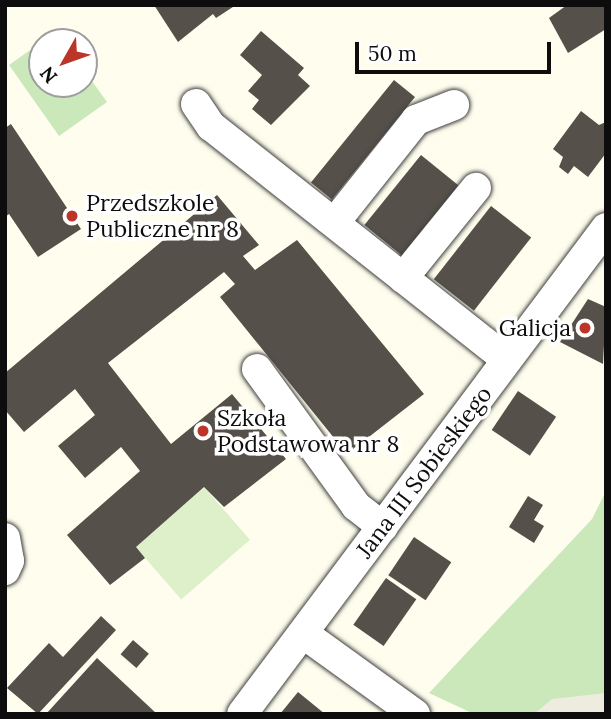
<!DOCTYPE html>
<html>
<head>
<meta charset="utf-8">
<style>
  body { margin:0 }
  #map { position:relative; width:611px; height:719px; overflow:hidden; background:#fffeee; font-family:Lora,serif }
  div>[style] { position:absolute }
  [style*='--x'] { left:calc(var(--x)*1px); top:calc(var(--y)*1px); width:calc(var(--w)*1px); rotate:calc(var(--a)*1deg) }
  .green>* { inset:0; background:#cae8b9 }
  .pitch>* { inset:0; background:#ddf0ca; transform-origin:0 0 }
  .plaza>* { inset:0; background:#eeecde }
  .building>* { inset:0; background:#56504a; transform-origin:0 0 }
  .roads { filter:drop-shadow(0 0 2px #404040) drop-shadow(0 0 2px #404040) }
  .minor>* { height:30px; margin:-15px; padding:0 15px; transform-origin:15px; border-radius:15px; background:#fff }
  .dots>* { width:19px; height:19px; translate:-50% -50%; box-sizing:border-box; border:4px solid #fff; border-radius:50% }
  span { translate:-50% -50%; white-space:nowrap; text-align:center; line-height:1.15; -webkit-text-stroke:7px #fff; paint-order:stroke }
  .poi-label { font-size:23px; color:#0d0d0d }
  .left { translate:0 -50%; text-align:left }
  .right { translate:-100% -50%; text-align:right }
  .street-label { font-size:23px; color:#0d0d0d }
  .frame { position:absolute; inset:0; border:7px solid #0d0d0d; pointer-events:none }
  .north { position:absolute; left:28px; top:28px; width:70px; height:70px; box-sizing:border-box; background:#fff; border:2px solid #9e9e9e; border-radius:50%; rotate:230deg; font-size:19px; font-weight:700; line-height:28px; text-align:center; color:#0d0d0d }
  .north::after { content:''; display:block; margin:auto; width:24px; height:32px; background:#bb3628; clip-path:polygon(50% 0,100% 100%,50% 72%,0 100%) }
  .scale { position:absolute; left:355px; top:42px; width:196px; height:32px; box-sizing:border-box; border:4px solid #0d0d0d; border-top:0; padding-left:9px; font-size:21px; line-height:24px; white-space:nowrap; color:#0d0d0d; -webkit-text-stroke:5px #fff; paint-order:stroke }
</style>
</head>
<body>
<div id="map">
  <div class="green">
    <i style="clip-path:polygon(57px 31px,64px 42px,42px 42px,42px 84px,84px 84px,84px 70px,107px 102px,59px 136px,9px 65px)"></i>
    <i style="clip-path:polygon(606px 491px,606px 714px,474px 714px,429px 693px,592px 519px)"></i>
  </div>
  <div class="pitch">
    <i style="left:204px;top:487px;width:70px;height:91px;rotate:49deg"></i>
  </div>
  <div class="plaza">
    <i style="clip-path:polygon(606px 693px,606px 714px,534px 714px,552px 699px)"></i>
  </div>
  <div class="building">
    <i style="clip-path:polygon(154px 5px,236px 5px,216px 18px,213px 14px,178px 42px)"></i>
    <i style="clip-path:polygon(567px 5px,606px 5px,606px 29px,568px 53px,549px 18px)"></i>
    <i style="clip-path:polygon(261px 31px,304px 68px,298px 75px,310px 86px,271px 125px,252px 109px,259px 100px,248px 91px,262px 75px,240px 55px)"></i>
    <i style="left:394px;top:80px;width:27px;height:132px;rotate:39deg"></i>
    <i style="clip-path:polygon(581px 111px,599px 125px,606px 122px,606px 153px,588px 177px,574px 166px,568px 174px,559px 167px,563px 157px,553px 149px)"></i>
    <i style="clip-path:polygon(11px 124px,81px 229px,38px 257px,9px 214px,5px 217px,5px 128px)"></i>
    <i style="left:421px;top:155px;width:48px;height:90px;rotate:39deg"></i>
    <i style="clip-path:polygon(217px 195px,259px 245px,243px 256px,255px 270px,297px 240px,424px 394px,347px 454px,220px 297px,235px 284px,224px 272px,108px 363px,171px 444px,232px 394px,286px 459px,224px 507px,204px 487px,136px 547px,145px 558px,110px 585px,67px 535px,140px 471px,121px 447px,85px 478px,58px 446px,95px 415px,75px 389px,24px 432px,5px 410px,5px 373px)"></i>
    <i style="left:491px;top:206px;width:51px;height:93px;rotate:38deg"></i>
    <i style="clip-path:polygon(588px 299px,606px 307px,603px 364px,560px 342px)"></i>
    <i style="left:518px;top:391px;width:46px;height:47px;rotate:34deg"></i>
    <i style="clip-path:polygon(528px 496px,543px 505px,534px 520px,544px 526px,534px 543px,509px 527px)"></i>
    <i style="left:414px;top:537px;width:45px;height:46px;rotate:34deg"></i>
    <i style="left:386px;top:578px;width:37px;height:57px;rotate:35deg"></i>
    <i style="clip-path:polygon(101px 616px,116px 630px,38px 714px,7px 688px,49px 643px,63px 657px)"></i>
    <i style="left:133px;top:640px;width:21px;height:19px;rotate:41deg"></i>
    <i style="clip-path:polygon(97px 658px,157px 714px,46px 714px)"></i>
    <i style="clip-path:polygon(298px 692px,325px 714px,280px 714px)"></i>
  </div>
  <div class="roads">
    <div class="minor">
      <i style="--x:196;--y:104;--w:27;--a:56"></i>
      <i style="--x:211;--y:126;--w:377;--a:38.3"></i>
      <i style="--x:335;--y:222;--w:130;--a:-51.5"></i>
      <i style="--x:416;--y:120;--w:41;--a:-21.5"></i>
      <i style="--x:403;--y:278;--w:116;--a:-51"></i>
      <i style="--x:257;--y:369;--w:169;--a:54.1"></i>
      <i style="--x:356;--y:506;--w:34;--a:38"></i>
      <i style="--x:5;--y:538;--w:23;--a:80"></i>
      <i style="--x:9;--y:561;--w:10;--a:114"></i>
      <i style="--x:304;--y:634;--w:137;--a:35.8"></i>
      <i style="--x:242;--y:714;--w:607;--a:-53.17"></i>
    </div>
  </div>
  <div class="dots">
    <i style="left:72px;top:216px;background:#bb3628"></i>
    <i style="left:585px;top:328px;background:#bb3628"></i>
    <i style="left:203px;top:431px;background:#bb3628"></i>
  </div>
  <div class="poi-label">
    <span class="left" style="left:86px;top:216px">Przedszkole<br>Publiczne nr 8</span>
    <span class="right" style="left:571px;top:328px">Galicja</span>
    <span class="left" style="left:217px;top:431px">Szkoła<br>Podstawowa nr 8</span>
  </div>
  <div class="street-label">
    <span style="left:424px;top:472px;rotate:-53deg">Jana III Sobieskiego</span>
  </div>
  <div class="frame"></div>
  <div class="north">N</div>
  <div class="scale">50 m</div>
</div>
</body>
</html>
